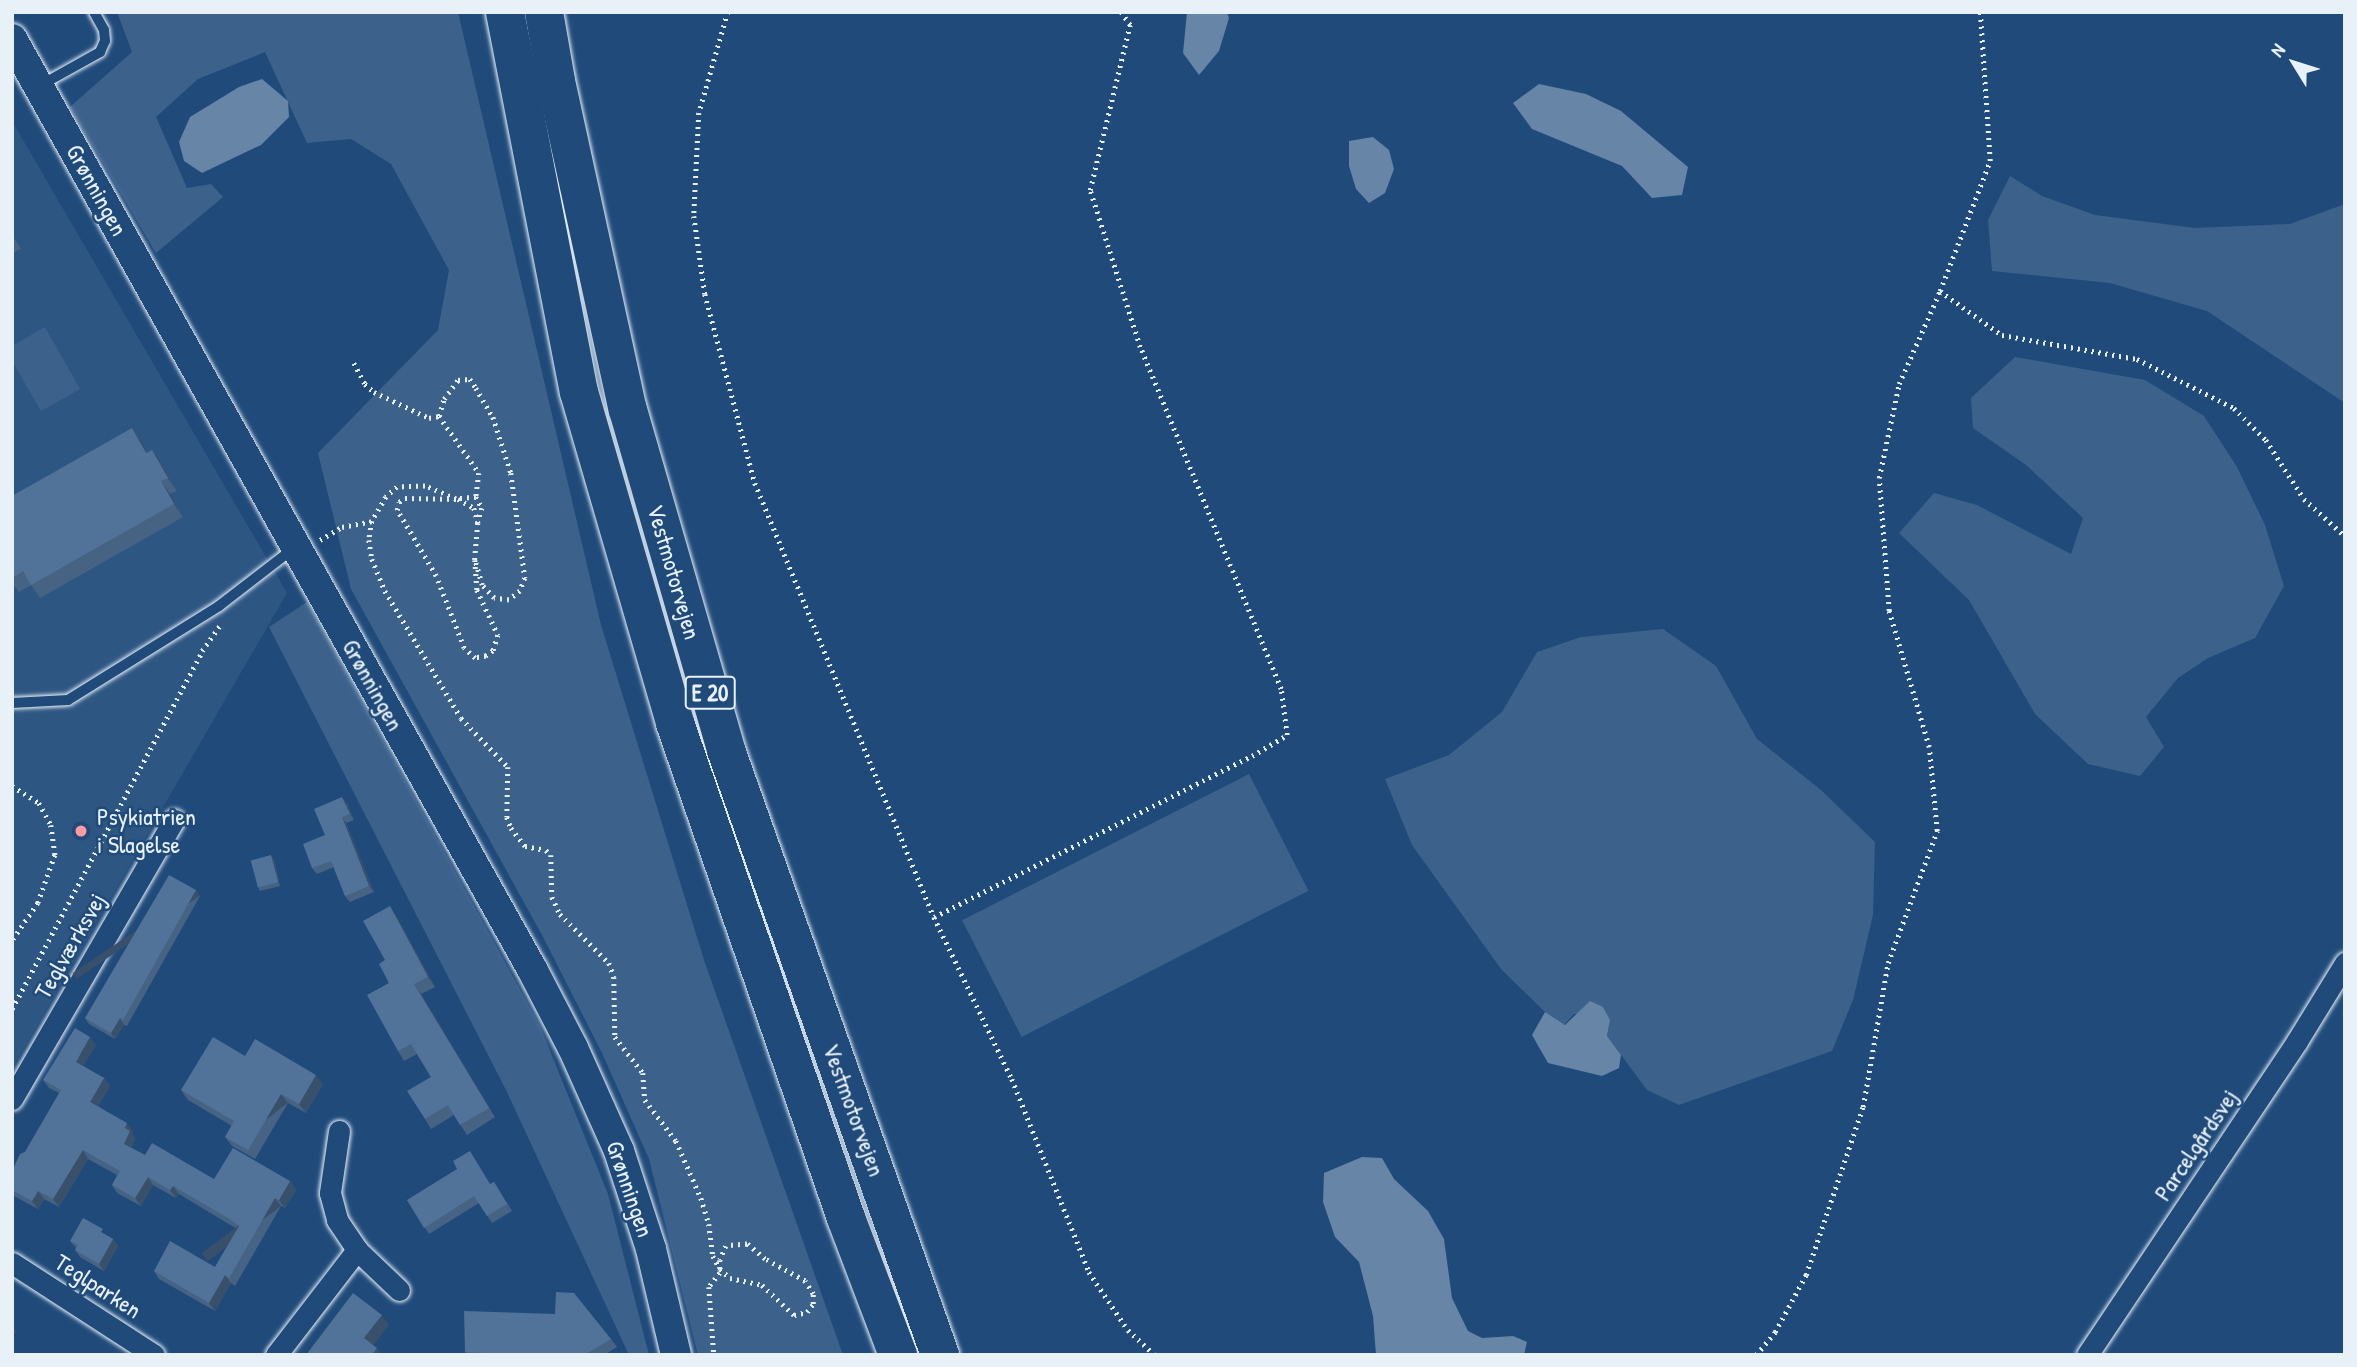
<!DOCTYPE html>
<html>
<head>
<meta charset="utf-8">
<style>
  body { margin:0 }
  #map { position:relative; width:2357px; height:1367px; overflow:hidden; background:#1f4a7a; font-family:"Patrick Hand",sans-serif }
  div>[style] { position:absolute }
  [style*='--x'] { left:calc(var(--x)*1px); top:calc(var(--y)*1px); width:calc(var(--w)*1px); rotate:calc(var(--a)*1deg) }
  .built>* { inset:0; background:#2e5683 }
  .green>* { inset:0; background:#3c628c; transform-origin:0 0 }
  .water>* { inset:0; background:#6685a7 }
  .path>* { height:4.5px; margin-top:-2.25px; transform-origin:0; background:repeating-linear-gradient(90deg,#e8f1f8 0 2px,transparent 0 7px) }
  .roads { filter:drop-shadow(0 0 2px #e8f1f8) drop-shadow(0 0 2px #e8f1f8) }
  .lane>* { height:10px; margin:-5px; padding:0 5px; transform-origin:5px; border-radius:5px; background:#1f4a7a }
  .street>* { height:21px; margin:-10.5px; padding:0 10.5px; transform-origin:10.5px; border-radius:10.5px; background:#1f4a7a }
  .secondary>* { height:30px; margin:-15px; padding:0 15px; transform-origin:15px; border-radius:15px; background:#1f4a7a }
  .highway>* { height:38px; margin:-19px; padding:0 19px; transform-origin:19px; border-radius:19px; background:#1f4a7a }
  .wall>* { inset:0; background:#466384 }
  .shaded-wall>* { inset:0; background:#39506b; transform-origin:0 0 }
  .building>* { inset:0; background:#517399; transform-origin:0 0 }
  .dots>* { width:19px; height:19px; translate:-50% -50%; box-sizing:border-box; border:4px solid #1f4a7a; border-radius:50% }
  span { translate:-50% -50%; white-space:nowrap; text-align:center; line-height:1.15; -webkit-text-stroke:5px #1f4a7a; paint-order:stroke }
  .shield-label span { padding:2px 5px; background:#1f4a7a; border:2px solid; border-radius:5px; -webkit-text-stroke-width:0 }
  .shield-label { font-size:23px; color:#e8f1f8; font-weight:700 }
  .street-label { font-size:24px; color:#e8f1f8 }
  .poi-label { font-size:24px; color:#e8f1f8 }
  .left { translate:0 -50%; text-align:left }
  .frame { position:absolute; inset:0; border:14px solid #e8f1f8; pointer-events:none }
  .north { position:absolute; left:2259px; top:28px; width:70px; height:70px; -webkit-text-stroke:5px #1f4a7a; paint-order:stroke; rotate:308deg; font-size:19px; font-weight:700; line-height:28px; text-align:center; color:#e8f1f8 }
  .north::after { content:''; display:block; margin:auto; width:24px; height:32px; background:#e8f1f8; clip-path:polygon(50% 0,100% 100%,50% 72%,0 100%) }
</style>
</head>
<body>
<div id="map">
  <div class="built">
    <i style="clip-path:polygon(12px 121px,287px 593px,12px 1068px)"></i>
  </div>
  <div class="green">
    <i style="clip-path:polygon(117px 12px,458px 12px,601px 625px,704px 960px,843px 1355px,698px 1355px,649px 1159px,602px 1053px,542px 935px,351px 589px,318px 453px,438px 330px,449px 270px,391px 164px,351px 139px,307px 143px,265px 52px,198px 79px,156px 117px,187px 188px,211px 184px,223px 197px,156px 253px,70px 107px,132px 52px)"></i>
    <i style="clip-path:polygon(2010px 176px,2042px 196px,2095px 215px,2195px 228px,2290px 224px,2345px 204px,2345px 403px,2207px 311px,2110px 283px,1992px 271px,1988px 220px)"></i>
    <i style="clip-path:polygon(45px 327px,80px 389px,41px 411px,12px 361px,12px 346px)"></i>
    <i style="clip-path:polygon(2015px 357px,2145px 380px,2204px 416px,2237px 467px,2265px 525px,2284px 586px,2255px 638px,2208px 658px,2178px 678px,2146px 717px,2164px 747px,2140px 776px,2088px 764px,2035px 714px,1969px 600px,1899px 533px,1934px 493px,1977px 505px,2071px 554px,2083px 518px,2026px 465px,1973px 428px,1971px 398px)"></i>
    <i style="clip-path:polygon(307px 602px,540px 1026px,608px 1194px,649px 1355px,629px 1355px,507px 1092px,269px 627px)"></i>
    <i style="clip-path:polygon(1663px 629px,1716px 666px,1757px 739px,1821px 790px,1875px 842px,1873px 915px,1853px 1000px,1832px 1051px,1679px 1105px,1647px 1090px,1607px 1036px,1610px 1020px,1574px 1014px,1564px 1025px,1545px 1012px,1501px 969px,1412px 845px,1385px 779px,1449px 755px,1502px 712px,1537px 652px,1581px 637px)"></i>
    <i style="left:1249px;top:774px;width:131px;height:322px;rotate:63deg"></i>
  </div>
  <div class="water">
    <i style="clip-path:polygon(1187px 12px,1227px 12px,1229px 18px,1219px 51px,1199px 75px,1183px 53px)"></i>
    <i style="clip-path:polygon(262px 79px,288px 101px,289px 117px,261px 145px,202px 173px,184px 161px,179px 142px,190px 117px,239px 87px)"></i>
    <i style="clip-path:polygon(1539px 84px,1586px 94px,1621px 111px,1688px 167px,1682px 195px,1652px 198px,1622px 166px,1532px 129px,1513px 103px)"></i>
    <i style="clip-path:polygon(1373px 137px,1389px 150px,1394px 169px,1385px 193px,1369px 203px,1356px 189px,1349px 166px,1349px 141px)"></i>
    <i style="clip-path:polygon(1590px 1001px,1603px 1007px,1610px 1020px,1607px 1036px,1621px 1055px,1619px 1068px,1602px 1076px,1548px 1063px,1532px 1035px,1545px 1012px,1565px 1025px)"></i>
    <i style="clip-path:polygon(1362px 1157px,1382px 1158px,1394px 1179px,1428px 1211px,1444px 1239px,1452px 1298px,1468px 1331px,1482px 1338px,1513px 1336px,1527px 1342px,1524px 1355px,1376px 1355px,1373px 1316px,1359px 1262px,1335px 1237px,1323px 1202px,1324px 1173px)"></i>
  </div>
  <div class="path">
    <i style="--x:728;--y:12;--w:105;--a:106"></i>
    <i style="--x:699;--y:113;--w:103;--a:92.8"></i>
    <i style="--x:694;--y:216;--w:79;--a:82"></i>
    <i style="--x:705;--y:294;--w:196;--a:75.2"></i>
    <i style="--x:755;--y:483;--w:469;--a:67.6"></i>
    <i style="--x:934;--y:917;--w:180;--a:64.3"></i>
    <i style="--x:1012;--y:1079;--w:208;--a:68.2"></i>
    <i style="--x:1089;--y:1272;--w:70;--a:56.1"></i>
    <i style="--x:1128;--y:1330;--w:37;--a:43"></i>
    <i style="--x:1940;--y:291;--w:76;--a:35.4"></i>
    <i style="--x:2002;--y:335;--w:137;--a:10.1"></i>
    <i style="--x:2137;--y:359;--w:109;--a:26.8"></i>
    <i style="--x:2234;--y:408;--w:45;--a:45"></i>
    <i style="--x:2266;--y:440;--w:70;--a:57.2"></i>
    <i style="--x:2304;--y:499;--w:55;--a:42.1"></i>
    <i style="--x:354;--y:363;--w:24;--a:62"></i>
    <i style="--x:365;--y:384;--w:12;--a:42"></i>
    <i style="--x:374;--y:392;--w:61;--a:25.3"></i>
    <i style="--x:429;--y:418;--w:10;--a:-11"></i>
    <i style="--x:439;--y:416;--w:18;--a:-74"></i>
    <i style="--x:444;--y:399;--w:24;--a:-54"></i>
    <i style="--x:458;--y:380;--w:12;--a:-5"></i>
    <i style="--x:470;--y:379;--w:11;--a:56"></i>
    <i style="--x:476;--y:388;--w:34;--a:60"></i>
    <i style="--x:493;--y:417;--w:59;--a:72.2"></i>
    <i style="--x:511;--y:473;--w:106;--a:82.4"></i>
    <i style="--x:525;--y:578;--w:14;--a:111"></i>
    <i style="--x:520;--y:591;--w:14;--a:141"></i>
    <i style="--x:509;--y:600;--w:15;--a:-172"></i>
    <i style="--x:494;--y:598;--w:18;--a:-133"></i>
    <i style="--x:482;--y:585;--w:26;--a:-106"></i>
    <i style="--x:439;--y:416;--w:70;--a:54.9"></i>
    <i style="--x:479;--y:473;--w:24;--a:97"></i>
    <i style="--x:476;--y:497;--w:20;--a:174"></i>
    <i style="--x:456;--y:499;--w:34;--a:-157"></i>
    <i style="--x:425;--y:486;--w:28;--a:178"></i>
    <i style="--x:397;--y:487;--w:15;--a:138"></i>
    <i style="--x:386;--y:497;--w:28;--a:120"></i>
    <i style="--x:372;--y:521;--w:19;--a:99"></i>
    <i style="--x:369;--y:540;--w:19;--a:81"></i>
    <i style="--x:372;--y:559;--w:35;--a:68"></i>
    <i style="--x:385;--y:591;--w:148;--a:59.1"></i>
    <i style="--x:461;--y:718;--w:68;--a:46.2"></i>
    <i style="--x:508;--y:767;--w:50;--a:91.1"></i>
    <i style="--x:507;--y:817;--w:12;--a:70"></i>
    <i style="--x:511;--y:828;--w:23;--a:52"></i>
    <i style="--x:525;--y:846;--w:21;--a:11"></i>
    <i style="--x:546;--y:850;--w:7;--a:45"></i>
    <i style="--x:551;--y:855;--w:42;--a:88.6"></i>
    <i style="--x:552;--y:897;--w:19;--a:65"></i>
    <i style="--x:560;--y:914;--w:69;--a:45"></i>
    <i style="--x:609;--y:963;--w:15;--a:70"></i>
    <i style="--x:614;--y:977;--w:60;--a:89"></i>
    <i style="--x:615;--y:1037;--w:46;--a:52.1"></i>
    <i style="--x:643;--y:1073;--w:27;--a:86"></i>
    <i style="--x:645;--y:1100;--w:51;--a:52.9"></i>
    <i style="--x:676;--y:1141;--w:62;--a:66.3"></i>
    <i style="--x:701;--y:1198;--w:27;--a:73"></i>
    <i style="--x:709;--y:1224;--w:32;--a:83"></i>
    <i style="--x:713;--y:1256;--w:15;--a:62"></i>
    <i style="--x:720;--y:1269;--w:13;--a:42"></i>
    <i style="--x:730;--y:1278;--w:33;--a:12"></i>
    <i style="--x:762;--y:1285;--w:44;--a:43.2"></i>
    <i style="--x:794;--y:1315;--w:13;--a:-13"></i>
    <i style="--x:807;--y:1312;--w:10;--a:-53"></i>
    <i style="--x:813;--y:1304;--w:10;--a:-90"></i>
    <i style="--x:813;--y:1294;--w:15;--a:-122"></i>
    <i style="--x:805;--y:1281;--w:46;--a:-151.2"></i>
    <i style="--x:765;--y:1259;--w:23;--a:-140"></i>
    <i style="--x:747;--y:1244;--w:21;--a:175"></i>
    <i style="--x:726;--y:1246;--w:15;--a:113"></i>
    <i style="--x:720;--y:1260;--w:13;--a:90"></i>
    <i style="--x:720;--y:1273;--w:18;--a:128"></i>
    <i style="--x:709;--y:1287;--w:68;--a:85.8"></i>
    <i style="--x:476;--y:497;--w:13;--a:61"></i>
    <i style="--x:482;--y:508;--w:15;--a:106"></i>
    <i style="--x:405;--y:498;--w:53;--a:1.1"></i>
    <i style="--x:458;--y:499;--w:18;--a:29"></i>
    <i style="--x:474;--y:508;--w:16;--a:75"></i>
    <i style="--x:478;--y:523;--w:37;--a:95"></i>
    <i style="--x:475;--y:560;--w:30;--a:86"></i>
    <i style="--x:477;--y:590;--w:50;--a:65"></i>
    <i style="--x:498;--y:635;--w:17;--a:107"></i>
    <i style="--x:493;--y:651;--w:9;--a:144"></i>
    <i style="--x:486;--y:656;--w:11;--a:170"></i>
    <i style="--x:475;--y:658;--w:15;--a:-138"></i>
    <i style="--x:464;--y:648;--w:77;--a:-111.3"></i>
    <i style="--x:436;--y:576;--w:77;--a:-120.6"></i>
    <i style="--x:397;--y:510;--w:8;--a:-76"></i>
    <i style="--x:399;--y:502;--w:7;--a:-34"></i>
    <i style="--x:320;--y:540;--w:26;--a:-31"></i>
    <i style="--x:342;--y:527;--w:31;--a:-11"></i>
    <i style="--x:12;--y:786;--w:32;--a:32"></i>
    <i style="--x:39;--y:803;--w:25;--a:61"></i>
    <i style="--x:51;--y:825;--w:30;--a:82"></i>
    <i style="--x:55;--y:855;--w:51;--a:109.5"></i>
    <i style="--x:38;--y:903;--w:46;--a:124.4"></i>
    <i style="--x:934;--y:917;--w:356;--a:-26.9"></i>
    <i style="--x:1252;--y:756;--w:41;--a:-31"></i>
    <i style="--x:1287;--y:735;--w:46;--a:-97.4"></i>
    <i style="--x:1281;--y:689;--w:370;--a:-112.4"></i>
    <i style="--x:1140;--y:347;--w:165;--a:-107.7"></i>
    <i style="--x:1090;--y:190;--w:170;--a:-76.4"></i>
    <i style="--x:1130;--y:25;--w:16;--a:-125"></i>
    <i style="--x:12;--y:1009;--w:405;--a:-62"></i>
    <i style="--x:202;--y:651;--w:32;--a:-55"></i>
    <i style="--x:1756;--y:1355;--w:30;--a:-50"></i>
    <i style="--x:1775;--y:1332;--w:65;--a:-61.5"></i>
    <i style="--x:1806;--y:1275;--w:177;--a:-71.3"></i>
    <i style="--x:1863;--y:1107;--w:146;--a:-80.2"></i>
    <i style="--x:1888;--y:963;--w:141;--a:-69.6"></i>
    <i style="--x:1937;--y:831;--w:84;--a:-95.4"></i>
    <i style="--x:1929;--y:747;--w:142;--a:-106.4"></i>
    <i style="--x:1889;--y:611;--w:133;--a:-94.3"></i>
    <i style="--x:1879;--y:478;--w:96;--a:-78"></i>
    <i style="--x:1899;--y:384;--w:102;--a:-66.2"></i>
    <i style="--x:1940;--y:291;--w:139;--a:-69"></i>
    <i style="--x:1990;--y:161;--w:149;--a:-93.8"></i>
  </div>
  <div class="roads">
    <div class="lane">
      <i style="--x:41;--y:85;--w:68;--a:-29.2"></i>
      <i style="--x:100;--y:52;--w:12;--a:-66"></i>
      <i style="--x:105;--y:41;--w:11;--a:-95"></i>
      <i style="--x:104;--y:30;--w:21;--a:-119"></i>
      <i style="--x:12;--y:703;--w:56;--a:-3.1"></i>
      <i style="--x:68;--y:700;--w:178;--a:-31.9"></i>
      <i style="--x:219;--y:606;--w:95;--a:-37.7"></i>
    </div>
    <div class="street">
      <i style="--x:12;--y:1099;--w:323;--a:-59.9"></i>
      <i style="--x:339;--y:1131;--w:63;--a:98.3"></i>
      <i style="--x:330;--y:1193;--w:28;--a:75"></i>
      <i style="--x:337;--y:1220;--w:36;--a:56"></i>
      <i style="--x:357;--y:1250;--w:58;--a:43.6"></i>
      <i style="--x:12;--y:1263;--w:169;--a:32.9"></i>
      <i style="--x:276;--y:1355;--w:133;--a:-52.4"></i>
      <i style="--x:2087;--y:1355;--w:378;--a:-56.2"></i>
      <i style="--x:2297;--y:1041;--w:92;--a:-58.4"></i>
    </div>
    <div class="secondary">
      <i style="--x:12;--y:39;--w:1066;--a:60.79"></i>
      <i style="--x:532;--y:969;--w:89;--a:62.6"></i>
      <i style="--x:573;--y:1048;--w:113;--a:65.9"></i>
      <i style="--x:619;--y:1151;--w:103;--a:71.9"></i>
      <i style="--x:651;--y:1249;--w:109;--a:76.7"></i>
    </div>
    <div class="highway">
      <i style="--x:505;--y:12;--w:387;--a:79"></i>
      <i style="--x:579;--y:392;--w:345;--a:73.8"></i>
      <i style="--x:675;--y:723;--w:524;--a:70.94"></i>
      <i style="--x:846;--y:1218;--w:147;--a:69.2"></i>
      <i style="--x:544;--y:12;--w:70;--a:80.1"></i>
      <i style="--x:556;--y:81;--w:337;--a:77.7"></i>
      <i style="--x:628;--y:410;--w:354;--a:73.9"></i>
      <i style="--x:726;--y:750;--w:642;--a:70.52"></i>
    </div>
  </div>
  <div class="wall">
    <i style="clip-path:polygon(12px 235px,21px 249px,12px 253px)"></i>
    <i style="clip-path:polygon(141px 441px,147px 452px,161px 463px,177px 491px,170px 494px,183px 517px,40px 598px,31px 585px,19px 592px,12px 583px,12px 492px,14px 495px)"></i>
    <i style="clip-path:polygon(347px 803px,354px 820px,346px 823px,374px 892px,350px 902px,345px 896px,334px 867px,317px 874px,312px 868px,325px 835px)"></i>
    <i style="clip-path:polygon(274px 859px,280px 886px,260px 891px,258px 887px)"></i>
    <i style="clip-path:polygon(196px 890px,200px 896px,127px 1026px,124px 1025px,115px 1039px,89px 1024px,85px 1018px)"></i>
    <i style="clip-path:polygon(396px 916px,435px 987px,421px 994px,495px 1117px,467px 1135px,454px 1115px,431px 1129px,425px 1119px,431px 1077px,417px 1054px,404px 1061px,398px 1051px,385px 960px)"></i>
    <i style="clip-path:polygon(96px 1045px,83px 1066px,104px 1078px,110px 1086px,98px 1106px,133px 1131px,132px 1134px,135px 1139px,131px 1148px,145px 1155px,214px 1179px,290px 1181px,296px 1190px,285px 1208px,281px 1206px,235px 1286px,231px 1283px,215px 1311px,159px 1279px,154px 1271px,215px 1267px,237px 1229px,179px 1194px,176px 1198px,153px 1185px,141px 1206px,117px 1193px,112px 1185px,117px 1175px,88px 1159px,59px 1207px,44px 1199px,38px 1209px,12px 1195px,12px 1171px,25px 1152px,59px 1093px,49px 1088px,43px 1080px)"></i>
    <i style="clip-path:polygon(245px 1056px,323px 1084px,306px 1113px,288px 1103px,255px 1159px,232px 1146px,225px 1137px,232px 1126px,188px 1100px,181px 1090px)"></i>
    <i style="clip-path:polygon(494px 1182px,512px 1211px,492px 1223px,479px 1203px,429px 1234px,407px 1200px,491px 1184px)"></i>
    <i style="clip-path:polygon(108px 1236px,113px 1239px,118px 1246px,104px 1271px,80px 1257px,75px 1250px,76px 1248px,70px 1241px)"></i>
    <i style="clip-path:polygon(611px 1339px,617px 1347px,604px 1355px,467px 1355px,465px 1352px)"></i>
  </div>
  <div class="shaded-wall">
    <i style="clip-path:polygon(132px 428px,141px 441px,155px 466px,146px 453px)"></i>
    <i style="clip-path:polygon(152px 450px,161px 463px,177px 491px,168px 478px)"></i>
    <i style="clip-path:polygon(161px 481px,170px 494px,183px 517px,174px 504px)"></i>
    <i style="clip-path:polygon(342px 797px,347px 803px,354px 820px,350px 814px)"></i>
    <i style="clip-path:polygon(342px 817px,346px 823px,374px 892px,369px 886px)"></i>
    <i style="clip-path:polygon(271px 855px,274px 859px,280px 886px,278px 882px)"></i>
    <i style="left:196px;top:890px;width:7px;height:149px;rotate:56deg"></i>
    <i style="clip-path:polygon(390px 906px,396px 916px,435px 987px,428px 977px)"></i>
    <i style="clip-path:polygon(414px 984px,421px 994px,495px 1117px,489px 1108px)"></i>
    <i style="clip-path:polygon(120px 1018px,124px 1025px,115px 1039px,111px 1033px)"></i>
    <i style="clip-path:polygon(90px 1037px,96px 1045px,81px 1070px,76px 1062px)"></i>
    <i style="clip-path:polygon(316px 1075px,323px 1084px,306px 1113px,299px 1104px)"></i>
    <i style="clip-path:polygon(104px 1078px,110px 1086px,96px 1110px,90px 1102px)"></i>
    <i style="left:281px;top:1094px;width:11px;height:65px;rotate:52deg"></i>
    <i style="clip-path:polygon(127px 1123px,133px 1131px,132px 1134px,135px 1139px,129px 1152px,124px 1144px,125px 1128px)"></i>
    <i style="clip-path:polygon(83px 1150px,88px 1159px,59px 1207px,53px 1199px)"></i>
    <i style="clip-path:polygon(148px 1177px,153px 1185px,141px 1206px,135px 1198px)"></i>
    <i style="clip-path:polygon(290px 1181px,296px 1190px,285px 1208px,279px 1200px)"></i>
    <i style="clip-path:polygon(173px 1186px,179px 1194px,176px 1198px,170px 1190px)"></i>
    <i style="clip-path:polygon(38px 1191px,44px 1199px,38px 1209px,32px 1201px)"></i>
    <i style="left:275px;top:1198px;width:10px;height:92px;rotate:53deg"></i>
    <i style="clip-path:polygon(113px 1239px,118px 1246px,104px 1271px,99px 1264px)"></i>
    <i style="clip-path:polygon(225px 1275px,231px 1283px,215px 1311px,209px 1303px)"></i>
    <i style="clip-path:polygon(382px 1315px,389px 1325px,371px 1348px,364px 1338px)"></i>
    <i style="clip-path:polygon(12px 1325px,17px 1331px,12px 1338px)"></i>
    <i style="clip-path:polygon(377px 1348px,382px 1355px,372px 1355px)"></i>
  </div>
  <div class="building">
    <i style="clip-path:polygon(132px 428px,146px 453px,152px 450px,168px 478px,161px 481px,174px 504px,31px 585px,23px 571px,12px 578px,12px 496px)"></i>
    <i style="clip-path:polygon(342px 797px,350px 814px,342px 817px,369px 886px,345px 896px,331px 861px,312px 868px,303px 844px,325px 835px,314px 809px)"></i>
    <i style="left:271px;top:855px;width:28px;height:21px;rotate:75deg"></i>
    <i style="clip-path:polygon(169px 875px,196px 890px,123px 1020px,120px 1018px,111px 1033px,85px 1018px)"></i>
    <i style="clip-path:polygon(390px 906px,428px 977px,414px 984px,489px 1108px,460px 1125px,448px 1105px,425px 1119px,407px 1091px,431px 1077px,411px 1044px,398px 1051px,367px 995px,389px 983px,379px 964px,385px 960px,363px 921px)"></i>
    <i style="clip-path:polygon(75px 1028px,90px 1037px,76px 1062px,104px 1078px,90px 1102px,127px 1123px,125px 1128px,130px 1131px,124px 1144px,145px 1155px,152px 1143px,214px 1179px,233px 1148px,290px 1181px,279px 1200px,275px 1198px,229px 1278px,225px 1275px,209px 1303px,154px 1271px,170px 1241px,215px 1267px,239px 1226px,228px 1218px,173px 1186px,170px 1190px,148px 1177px,135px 1198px,112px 1185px,120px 1171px,83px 1150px,53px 1199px,38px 1191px,32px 1201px,12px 1190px,12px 1171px,20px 1154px,25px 1152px,61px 1090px,43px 1080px)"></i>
    <i style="clip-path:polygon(213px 1037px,245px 1056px,255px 1039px,316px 1075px,299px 1104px,281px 1094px,248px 1150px,225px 1137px,234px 1121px,181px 1090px)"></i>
    <i style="clip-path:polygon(470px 1151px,490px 1184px,494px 1182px,507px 1204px,487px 1216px,474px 1196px,424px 1228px,407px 1200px,457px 1169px,453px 1161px)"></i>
    <i style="clip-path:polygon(83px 1218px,103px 1229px,101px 1232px,113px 1239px,99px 1264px,75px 1250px,78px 1245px,70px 1241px)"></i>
    <i style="clip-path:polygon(556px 1292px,574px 1293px,611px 1339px,584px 1355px,517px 1355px,465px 1352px,464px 1311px,555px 1314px)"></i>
    <i style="clip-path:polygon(353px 1293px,382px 1315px,364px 1338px,377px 1348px,372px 1355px,306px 1355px)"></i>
  </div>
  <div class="dots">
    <i style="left:81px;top:831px;background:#ff9aa2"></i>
  </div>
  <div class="shield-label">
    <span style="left:710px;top:693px">E 20</span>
  </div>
  <div class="street-label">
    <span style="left:97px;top:190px;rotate:61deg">Grønningen</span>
    <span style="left:674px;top:572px;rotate:74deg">Vestmotorvejen</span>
    <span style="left:373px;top:685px;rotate:61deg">Grønningen</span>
    <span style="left:70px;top:946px;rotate:-60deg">Teglværksvej</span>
    <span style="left:854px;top:1110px;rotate:70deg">Vestmotorvejen</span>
    <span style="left:2196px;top:1145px;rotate:-56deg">Parcelgårdsvej</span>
    <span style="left:630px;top:1189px;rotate:71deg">Grønningen</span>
    <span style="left:98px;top:1286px;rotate:33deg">Teglparken</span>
  </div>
  <div class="poi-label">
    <span class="left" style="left:97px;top:831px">Psykiatrien<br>i Slagelse</span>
  </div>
  <div class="frame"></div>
  <div class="north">N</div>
</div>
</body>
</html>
